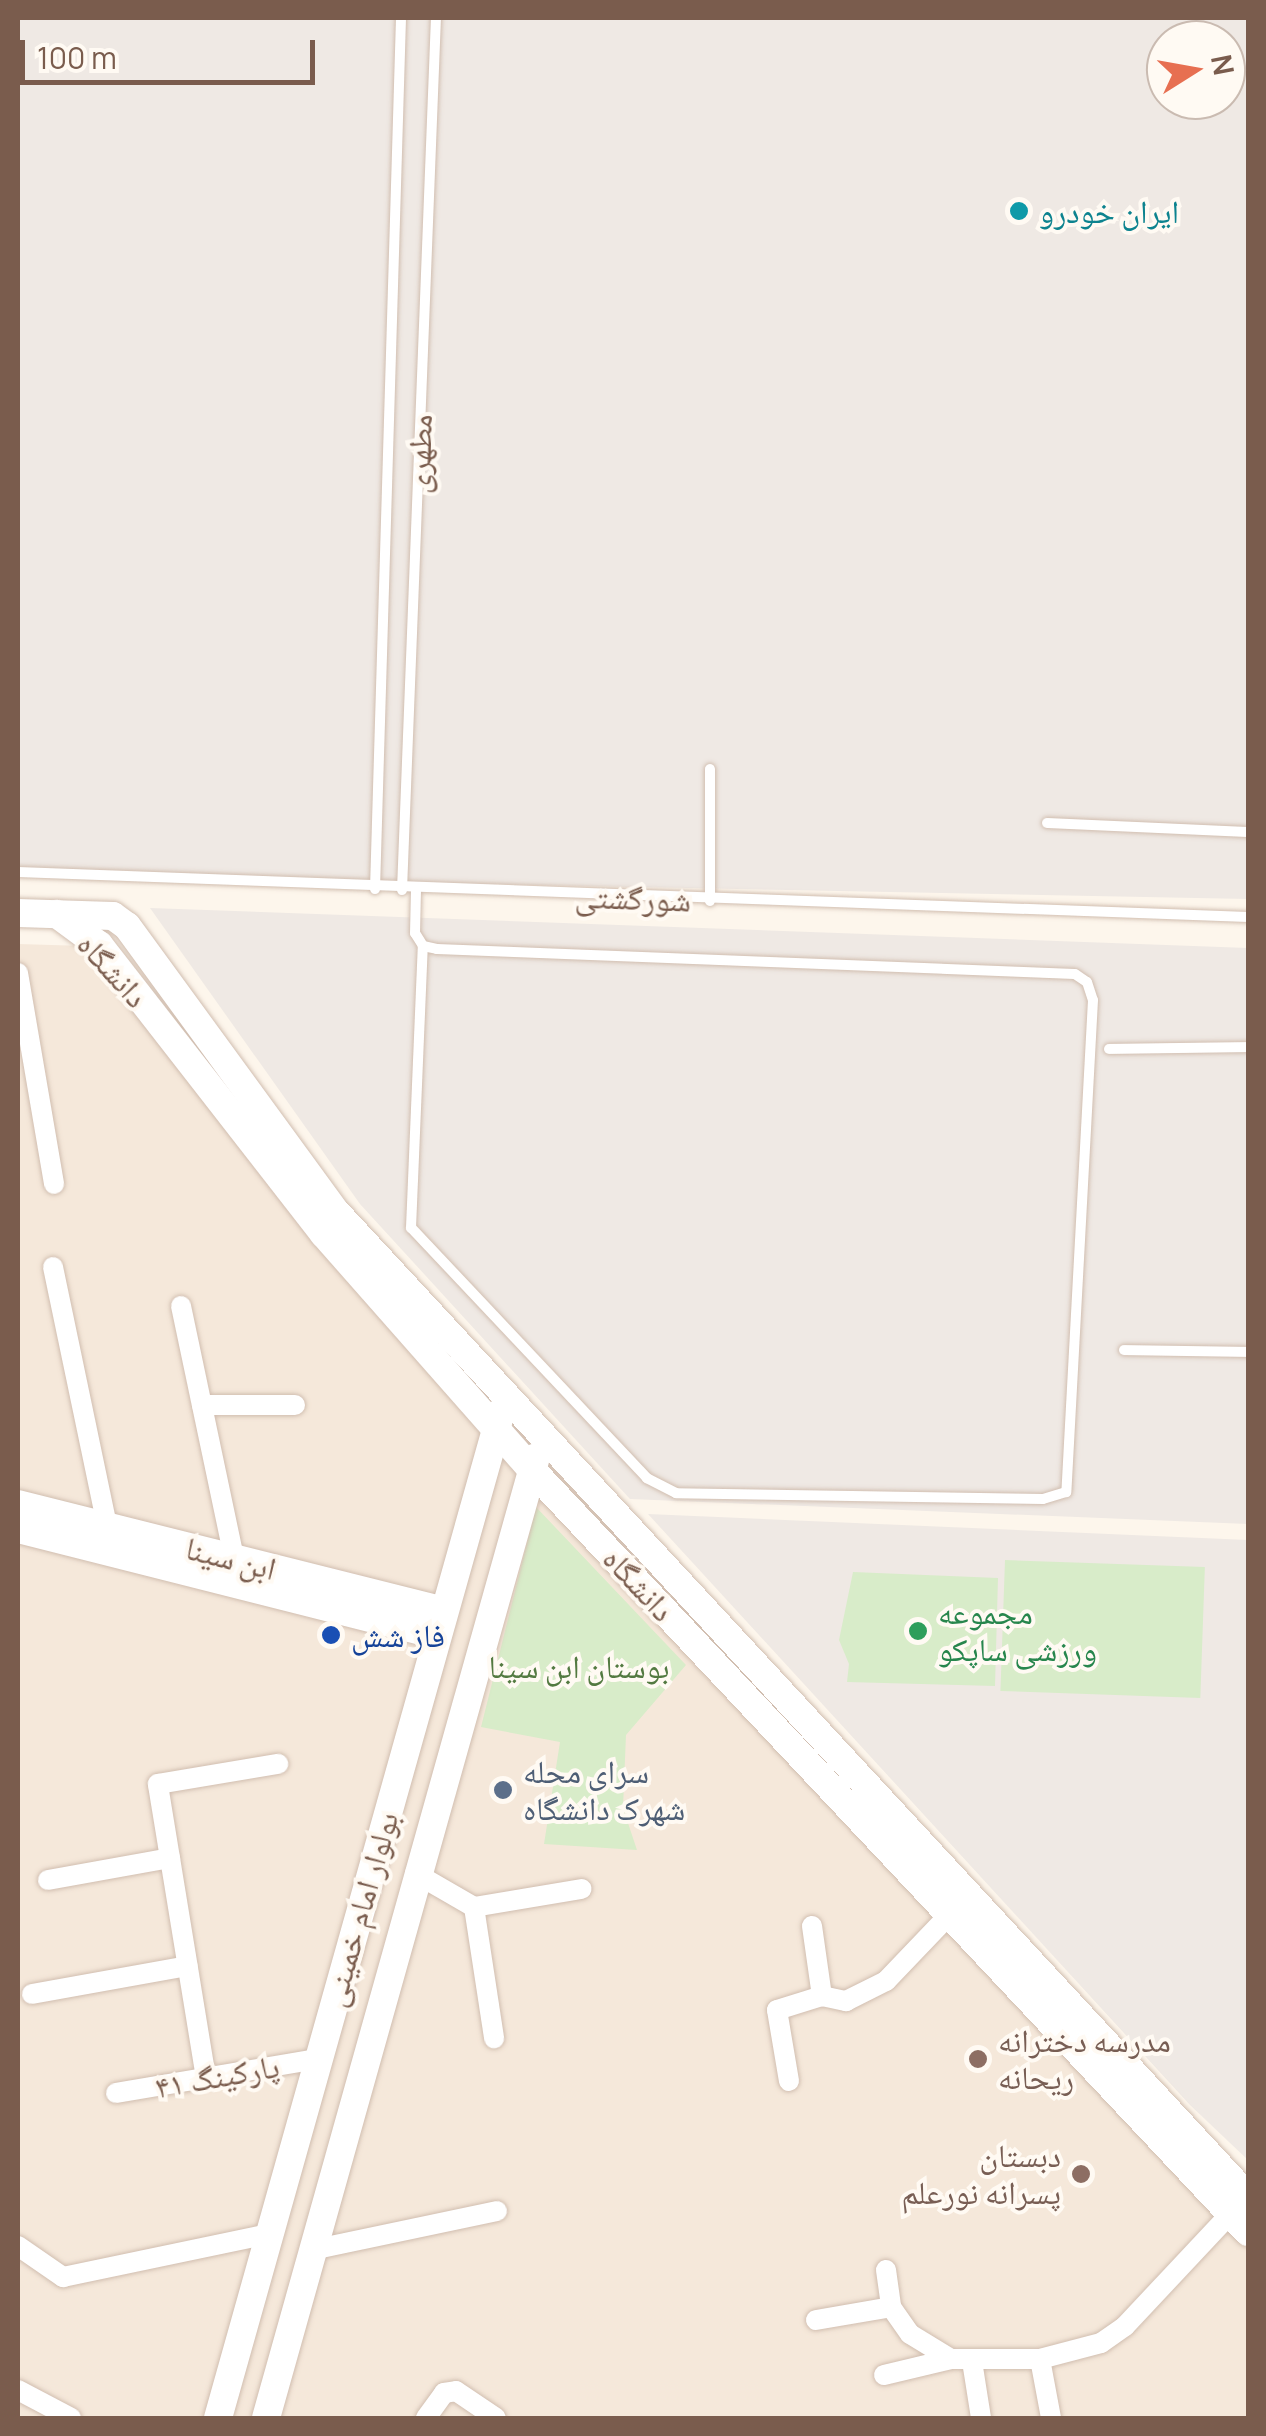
<!DOCTYPE html>
<html>
<head>
<meta charset="utf-8">
<style>
  body { margin:0 }
  #map { position:relative; width:1266px; height:2436px; overflow:hidden; background:#fdf6ec; font-family:Manrope,"Noto Naskh Arabic",sans-serif }
  div>[style] { position:absolute }
  [style*='--x'] { left:calc(var(--x)*1px); top:calc(var(--y)*1px); width:calc(var(--w)*1px); rotate:calc(var(--a)*1deg) }
  .residential>* { inset:0; background:#f5e8da }
  .industrial>* { inset:0; background:#efe9e4 }
  .green>* { inset:0; background:#d8ecc9; transform-origin:0 0 }
  .roads { filter:drop-shadow(0 0 2px #d1beb0) drop-shadow(0 0 2px #d1beb0) }
  .lane>* { height:10px; margin:-5px; padding:0 5px; transform-origin:5px; border-radius:5px; background:#fff }
  .street>* { height:20px; margin:-10px; padding:0 10px; transform-origin:10px; border-radius:10px; background:#fff }
  .secondary>* { height:28px; margin:-14px; padding:0 14px; transform-origin:14px; border-radius:14px; background:#fff }
  .dots>* { width:28px; height:28px; translate:-50% -50%; box-sizing:border-box; border:5px solid #fffaf3; border-radius:50% }
  span { translate:-50% -50%; white-space:nowrap; text-align:center; line-height:1.15; -webkit-text-stroke:8px #fffaf3; paint-order:stroke }
  .culture-label { font-size:32px; color:#0d838f }
  .left { translate:0 -50%; text-align:left }
  .street-label { font-size:32px; color:#7a5c4d }
  .leisure-label { font-size:32px; color:#27864d }
  .transit-label { font-size:32px; color:#164399 }
  .park-label { font-size:32px; color:#537a41 }
  .service-label { font-size:32px; color:#4e5e75 }
  .education-label { font-size:32px; color:#785e54 }
  .right { translate:-100% -50%; text-align:right }
  .frame { position:absolute; inset:0; border:20px solid #7a5c4d; pointer-events:none }
  .north { position:absolute; left:1146px; top:20px; width:100px; height:100px; box-sizing:border-box; background:#fffaf3; border:2px solid #cabbb1; border-radius:50%; rotate:79deg; font-size:28px; font-weight:700; line-height:40px; text-align:center; color:#7a5c4d }
  .north::after { content:''; display:block; margin:auto; width:35px; height:45px; background:#e76f51; clip-path:polygon(50% 0,100% 100%,50% 72%,0 100%) }
  .scale { position:absolute; left:20px; top:40px; width:295px; height:45px; box-sizing:border-box; border:5px solid #7a5c4d; border-top:0; padding-left:12px; font-size:30px; line-height:35px; white-space:nowrap; color:#7a5c4d; -webkit-text-stroke:8px #fffaf3; paint-order:stroke }
</style>
</head>
<body>
<div id="map">
  <div class="residential">
    <i style="clip-path:polygon(18px 944px,85px 946px,1248px 2181px,1248px 2418px,18px 2418px)"></i>
  </div>
  <div class="industrial">
    <i style="clip-path:polygon(evenodd,18px 18px,1248px 18px,1248px 899px,18px 875px,18px 18px,1166px 40px,1226px 40px,1226px 100px,1166px 100px,1166px 40px)"></i>
    <i style="clip-path:polygon(150px 908px,1248px 948px,1248px 1524px,630px 1499px,360px 1204px)"></i>
    <i style="clip-path:polygon(648px 1514px,1248px 1540px,1248px 2160px,1190px 2105px)"></i>
  </div>
  <div class="green">
    <i style="clip-path:polygon(536px 1507px,686px 1665px,626px 1735px,623px 1808px,637px 1850px,544px 1844px,560px 1742px,481px 1727px)"></i>
    <i style="left:1005px;top:1560px;width:200px;height:131px;rotate:2deg"></i>
    <i style="clip-path:polygon(853px 1572px,998px 1578px,995px 1686px,847px 1682px,849px 1664px,839px 1640px)"></i>
  </div>
  <div class="roads">
    <div class="lane">
      <i style="--x:1047;--y:823;--w:201;--a:2.6"></i>
      <i style="--x:18;--y:872;--w:1231;--a:2.1"></i>
      <i style="--x:375;--y:889;--w:871;--a:-88.29"></i>
      <i style="--x:402;--y:890;--w:873;--a:-87.77"></i>
      <i style="--x:416;--y:890;--w:43;--a:91.3"></i>
      <i style="--x:415;--y:933;--w:15;--a:58"></i>
      <i style="--x:423;--y:946;--w:14;--a:12"></i>
      <i style="--x:437;--y:949;--w:638;--a:2.24"></i>
      <i style="--x:1075;--y:974;--w:14;--a:34"></i>
      <i style="--x:1087;--y:982;--w:19;--a:72"></i>
      <i style="--x:1093;--y:1000;--w:493;--a:93.1"></i>
      <i style="--x:1066;--y:1492;--w:24;--a:163"></i>
      <i style="--x:1043;--y:1499;--w:367;--a:-179.1"></i>
      <i style="--x:676;--y:1493;--w:33;--a:-153"></i>
      <i style="--x:647;--y:1478;--w:344;--a:-133.3"></i>
      <i style="--x:411;--y:1228;--w:282;--a:-87.6"></i>
      <i style="--x:710;--y:901;--w:132;--a:-90"></i>
      <i style="--x:1109;--y:1049;--w:139;--a:-0.8"></i>
      <i style="--x:1124;--y:1350;--w:124;--a:0.9"></i>
    </div>
    <div class="street">
      <i style="--x:18;--y:973;--w:214;--a:80.3"></i>
      <i style="--x:53;--y:1267;--w:265;--a:78.2"></i>
      <i style="--x:181;--y:1306;--w:258;--a:78.1"></i>
      <i style="--x:202;--y:1405;--w:93;--a:0"></i>
      <i style="--x:415;--y:1873;--w:68;--a:30"></i>
      <i style="--x:474;--y:1907;--w:109;--a:-9.5"></i>
      <i style="--x:48;--y:1880;--w:124;--a:-10.2"></i>
      <i style="--x:474;--y:1907;--w:133;--a:81.3"></i>
      <i style="--x:812;--y:1926;--w:71;--a:81.9"></i>
      <i style="--x:822;--y:1996;--w:25;--a:12"></i>
      <i style="--x:846;--y:2001;--w:45;--a:-26.6"></i>
      <i style="--x:886;--y:1981;--w:93;--a:-46.3"></i>
      <i style="--x:32;--y:1994;--w:158;--a:-10.2"></i>
      <i style="--x:206;--y:2078;--w:298;--a:-99.3"></i>
      <i style="--x:158;--y:1784;--w:122;--a:-9.5"></i>
      <i style="--x:789;--y:2081;--w:72;--a:-99.6"></i>
      <i style="--x:777;--y:2010;--w:47;--a:-17.3"></i>
      <i style="--x:116;--y:2093;--w:205;--a:-9.6"></i>
      <i style="--x:18;--y:2246;--w:55;--a:34.6"></i>
      <i style="--x:63;--y:2277;--w:210;--a:-11.8"></i>
      <i style="--x:312;--y:2250;--w:189;--a:-11.9"></i>
      <i style="--x:886;--y:2270;--w:37;--a:82"></i>
      <i style="--x:891;--y:2307;--w:33;--a:55"></i>
      <i style="--x:910;--y:2334;--w:48;--a:31.4"></i>
      <i style="--x:951;--y:2359;--w:89;--a:0"></i>
      <i style="--x:1040;--y:2359;--w:63;--a:-14.7"></i>
      <i style="--x:1101;--y:2343;--w:29;--a:-35"></i>
      <i style="--x:1125;--y:2326;--w:155;--a:-46.8"></i>
      <i style="--x:816;--y:2320;--w:76;--a:-9.8"></i>
      <i style="--x:1040;--y:2359;--w:60;--a:79.4"></i>
      <i style="--x:972;--y:2361;--w:58;--a:81"></i>
      <i style="--x:884;--y:2375;--w:69;--a:-13.4"></i>
      <i style="--x:18;--y:2390;--w:60;--a:27.8"></i>
      <i style="--x:426;--y:2418;--w:31;--a:-54"></i>
      <i style="--x:444;--y:2393;--w:12;--a:-9"></i>
      <i style="--x:456;--y:2391;--w:48;--a:34"></i>
    </div>
    <div class="secondary">
      <i style="--x:18;--y:913;--w:95;--a:1.8"></i>
      <i style="--x:113;--y:916;--w:17;--a:36"></i>
      <i style="--x:127;--y:926;--w:351;--a:53.9"></i>
      <i style="--x:334;--y:1210;--w:1345;--a:47.2"></i>
      <i style="--x:57;--y:914;--w:52;--a:36.4"></i>
      <i style="--x:99;--y:945;--w:366;--a:52.1"></i>
      <i style="--x:324;--y:1234;--w:313;--a:48.6"></i>
      <i style="--x:531;--y:1469;--w:1047;--a:46.78"></i>
      <i style="--x:18;--y:1504;--w:439;--a:14.1"></i>
      <i style="--x:18;--y:1529;--w:432;--a:14.2"></i>
      <i style="--x:218;--y:2418;--w:1045;--a:-74.29"></i>
      <i style="--x:266;--y:2418;--w:998;--a:-74.31"></i>
    </div>
  </div>
  <div class="dots">
    <i style="left:1019px;top:211px;background:#0f9aa8"></i>
    <i style="left:918px;top:1631px;background:#2e9e5b"></i>
    <i style="left:331px;top:1635px;background:#1a4fb4"></i>
    <i style="left:503px;top:1790px;background:#5c6f8a"></i>
    <i style="left:978px;top:2059px;background:#8d6e63"></i>
    <i style="left:1081px;top:2174px;background:#8d6e63"></i>
  </div>
  <div class="culture-label">
    <span class="left" style="left:1039px;top:211px">ایران خودرو</span>
  </div>
  <div class="street-label">
    <span style="left:419px;top:454px;rotate:-88deg">مطهری</span>
    <span style="left:633px;top:898px;rotate:2deg">شورگشتی</span>
    <span style="left:113px;top:970px;rotate:48deg">دانشگاه</span>
    <span style="left:231px;top:1558px;rotate:14deg">ابن سینا</span>
    <span style="left:639px;top:1584px;rotate:47deg">دانشگاه</span>
    <span style="left:360px;top:1909px;rotate:-74deg">بولوار امام خمینی</span>
    <span style="left:217px;top:2076px;rotate:-10deg">پارکینگ ۴۱</span>
  </div>
  <div class="leisure-label">
    <span class="left" style="left:938px;top:1631px">مجموعه<br>ورزشی ساپکو</span>
  </div>
  <div class="transit-label">
    <span class="left" style="left:351px;top:1635px">فاز شش</span>
  </div>
  <div class="park-label">
    <span style="left:579px;top:1666px">بوستان ابن سینا</span>
  </div>
  <div class="service-label">
    <span class="left" style="left:523px;top:1790px">سرای محله<br>شهرک دانشگاه</span>
  </div>
  <div class="education-label">
    <span class="left" style="left:998px;top:2059px">مدرسه دخترانه<br>ریحانه</span>
    <span class="right" style="left:1061px;top:2174px">دبستان<br>پسرانه نورعلم</span>
  </div>
  <div class="frame"></div>
  <div class="north">N</div>
  <div class="scale">100 m</div>
</div>
</body>
</html>
